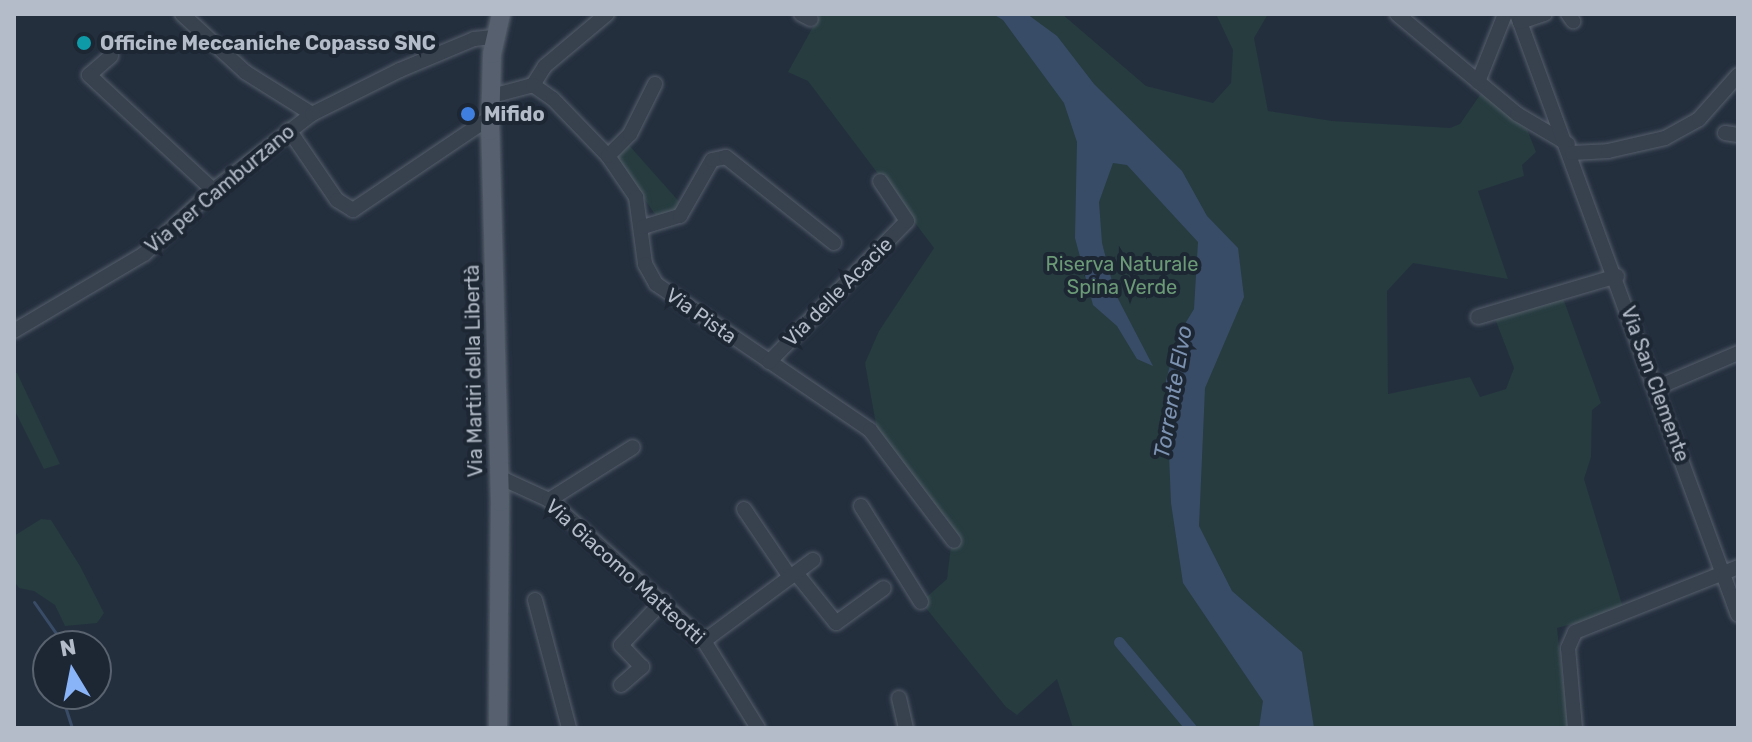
<!DOCTYPE html>
<html>
<head>
<meta charset="utf-8">
<style>
  body { margin:0 }
  #map { position:relative; width:1752px; height:742px; overflow:hidden; background:#242f3e; font-family:Rubik,sans-serif }
  div>[style] { position:absolute }
  [style*='--x'] { left:calc(var(--x)*1px); top:calc(var(--y)*1px); width:calc(var(--w)*1px); rotate:calc(var(--a)*1deg) }
  .green>* { inset:0; background:#263c3f }
  .water>* { inset:0; background:#394c67 }
  .stream>* { height:3px; margin:-1.5px; padding:0 1.5px; transform-origin:1.5px; border-radius:1.5px; background:#394c67 }
  .canal>* { height:11px; margin:-5.5px; padding:0 5.5px; transform-origin:5.5px; border-radius:5.5px; background:#394c67 }
  .roads { filter:drop-shadow(0 0 2px #565f6c) drop-shadow(0 0 2px #565f6c) }
  .minor>* { height:14px; margin:-7px; padding:0 7px; transform-origin:7px; border-radius:7px; background:#38414e }
  .major>* { height:18px; margin:-9px; padding:0 9px; transform-origin:9px; border-radius:9px; background:#56606e }
  .dots>* { width:22px; height:22px; translate:-50% -50%; box-sizing:border-box; border:4px solid #1d2633; border-radius:50% }
  span { translate:-50% -50%; white-space:nowrap; text-align:center; line-height:1.15; -webkit-text-stroke:8px #1d2633; paint-order:stroke }
  .poi-label { font-size:20px; color:#b4bcc9; font-weight:700 }
  .left { translate:0 -50%; text-align:left }
  .street-label { font-size:20px; color:#b4bcc9 }
  .park-label { font-size:20px; color:#6b9a76 }
  .water-label { font-size:22px; color:#7c92b1; font-style:italic }
  .frame { position:absolute; inset:0; border:16px solid #b4bcc9; pointer-events:none }
  .north { position:absolute; left:32px; top:630px; width:80px; height:80px; box-sizing:border-box; background:#1d2633; border:2px solid #59626f; border-radius:50%; rotate:350deg; font-size:22px; font-weight:700; line-height:32px; text-align:center; color:#b4bcc9 }
  .north::after { content:''; display:block; margin:auto; width:28px; height:36px; background:#8ab4f8; clip-path:polygon(50% 0,100% 100%,50% 72%,0 100%) }
</style>
</head>
<body>
<div id="map">
  <div class="green">
    <i style="clip-path:polygon(820px 14px,1062px 14px,1146px 86px,1213px 103px,1231px 83px,1233px 50px,1216px 14px,1268px 14px,1254px 38px,1268px 111px,1332px 121px,1450px 128px,1460px 124px,1482px 92px,1527px 129px,1536px 152px,1522px 165px,1524px 176px,1478px 191px,1508px 279px,1413px 263px,1387px 291px,1388px 394px,1470px 377px,1480px 397px,1506px 389px,1514px 368px,1494px 316px,1563px 298px,1601px 403px,1592px 410px,1591px 457px,1584px 479px,1624px 611px,1557px 628px,1568px 728px,1073px 728px,1057px 679px,1017px 715px,1006px 707px,921px 602px,947px 579px,952px 537px,877px 430px,865px 363px,879px 331px,934px 248px,808px 81px,788px 72px)"></i>
    <i style="clip-path:polygon(627px 143px,683px 206px,671px 217px,657px 217px,617px 160px)"></i>
    <i style="clip-path:polygon(14px 373px,17px 373px,60px 464px,44px 469px,14px 409px)"></i>
    <i style="clip-path:polygon(41px 519px,51px 520px,80px 566px,104px 613px,97px 623px,65px 626px,55px 605px,34px 591px,19px 588px,14px 581px,14px 536px)"></i>
  </div>
  <div class="water">
    <i style="clip-path:polygon(993px 14px,1027px 14px,1057px 36px,1094px 84px,1182px 171px,1207px 216px,1238px 248px,1244px 297px,1205px 388px,1199px 526px,1232px 591px,1302px 652px,1314px 728px,1259px 728px,1263px 701px,1183px 583px,1171px 503px,1166px 381px,1177px 337px,1194px 309px,1198px 242px,1127px 165px,1113px 163px,1099px 202px,1102px 243px,1115px 293px,1153px 366px,1137px 359px,1117px 326px,1093px 305px,1075px 238px,1077px 142px,1064px 103px,1003px 20px)"></i>
  </div>
  <div class="stream">
    <i style="--x:34;--y:602;--w:42;--a:54.8"></i>
    <i style="--x:58;--y:636;--w:10;--a:90"></i>
    <i style="--x:61;--y:694;--w:36;--a:72"></i>
  </div>
  <div class="canal">
    <i style="--x:1119;--y:642;--w:112;--a:50.1"></i>
  </div>
  <div class="roads">
    <div class="minor">
      <i style="--x:182;--y:14;--w:86;--a:42.6"></i>
      <i style="--x:245;--y:72;--w:79;--a:32.1"></i>
      <i style="--x:801;--y:14;--w:11;--a:27"></i>
      <i style="--x:1397;--y:14;--w:156;--a:39.8"></i>
      <i style="--x:1517;--y:114;--w:59;--a:30.5"></i>
      <i style="--x:1517;--y:14;--w:640;--a:69.81"></i>
      <i style="--x:1568;--y:14;--w:9;--a:54"></i>
      <i style="--x:1520;--y:22;--w:26;--a:-18"></i>
      <i style="--x:111;--y:56;--w:29;--a:139"></i>
      <i style="--x:89;--y:75;--w:169;--a:42.8"></i>
      <i style="--x:1478;--y:82;--w:73;--a:-68.3"></i>
      <i style="--x:533;--y:85;--w:22;--a:-58"></i>
      <i style="--x:545;--y:66;--w:81;--a:-40"></i>
      <i style="--x:492;--y:96;--w:42;--a:-15"></i>
      <i style="--x:533;--y:85;--w:24;--a:35"></i>
      <i style="--x:553;--y:99;--w:79;--a:46"></i>
      <i style="--x:608;--y:156;--w:50;--a:55.7"></i>
      <i style="--x:636;--y:197;--w:68;--a:82.3"></i>
      <i style="--x:645;--y:264;--w:23;--a:61"></i>
      <i style="--x:656;--y:284;--w:259;--a:34.3"></i>
      <i style="--x:870;--y:430;--w:139;--a:52.9"></i>
      <i style="--x:289;--y:130;--w:85;--a:55.6"></i>
      <i style="--x:337;--y:200;--w:19;--a:32"></i>
      <i style="--x:353;--y:210;--w:166;--a:-34"></i>
      <i style="--x:1725;--y:133;--w:13;--a:9"></i>
      <i style="--x:1572;--y:153;--w:36;--a:-3"></i>
      <i style="--x:1608;--y:151;--w:58;--a:-12.8"></i>
      <i style="--x:1665;--y:138;--w:39;--a:-29"></i>
      <i style="--x:1699;--y:119;--w:59;--a:-48.4"></i>
      <i style="--x:608;--y:156;--w:31;--a:-45"></i>
      <i style="--x:630;--y:134;--w:56;--a:-63.4"></i>
      <i style="--x:643;--y:227;--w:39;--a:-17"></i>
      <i style="--x:680;--y:216;--w:64;--a:-60.3"></i>
      <i style="--x:712;--y:160;--w:14;--a:-12"></i>
      <i style="--x:726;--y:157;--w:138;--a:38.5"></i>
      <i style="--x:1478;--y:317;--w:145;--a:-16.4"></i>
      <i style="--x:14;--y:331;--w:151;--a:-30.6"></i>
      <i style="--x:144;--y:254;--w:94;--a:-42.8"></i>
      <i style="--x:213;--y:190;--w:125;--a:-37.5"></i>
      <i style="--x:312;--y:114;--w:98;--a:-26.6"></i>
      <i style="--x:400;--y:70;--w:80;--a:-22.7"></i>
      <i style="--x:474;--y:39;--w:20;--a:-6"></i>
      <i style="--x:769;--y:362;--w:197;--a:-45.6"></i>
      <i style="--x:907;--y:221;--w:48;--a:-124"></i>
      <i style="--x:1656;--y:388;--w:89;--a:-23.1"></i>
      <i style="--x:499;--y:477;--w:55;--a:24.7"></i>
      <i style="--x:549;--y:500;--w:210;--a:42.3"></i>
      <i style="--x:704;--y:641;--w:102;--a:58.2"></i>
      <i style="--x:549;--y:500;--w:99;--a:-32.2"></i>
      <i style="--x:861;--y:506;--w:113;--a:58"></i>
      <i style="--x:744;--y:509;--w:82;--a:55.9"></i>
      <i style="--x:796;--y:573;--w:64;--a:51.3"></i>
      <i style="--x:836;--y:623;--w:59;--a:-36.1"></i>
      <i style="--x:535;--y:600;--w:132;--a:75.1"></i>
      <i style="--x:704;--y:641;--w:136;--a:-36.6"></i>
      <i style="--x:621;--y:685;--w:28;--a:-41"></i>
      <i style="--x:642;--y:667;--w:30;--a:-134"></i>
      <i style="--x:621;--y:645;--w:61;--a:-46.3"></i>
      <i style="--x:899;--y:698;--w:31;--a:77"></i>
      <i style="--x:1575;--y:728;--w:80;--a:-95"></i>
      <i style="--x:1568;--y:648;--w:17;--a:-66"></i>
      <i style="--x:1575;--y:632;--w:175;--a:-21.7"></i>
    </div>
    <div class="major">
      <i style="--x:498;--y:728;--w:226;--a:-89.5"></i>
      <i style="--x:500;--y:502;--w:371;--a:-91.5"></i>
      <i style="--x:490;--y:131;--w:77;--a:-88.5"></i>
      <i style="--x:492;--y:54;--w:41;--a:-77.3"></i>
    </div>
  </div>
  <div class="dots">
    <i style="left:84px;top:43px;background:#0f9aa8"></i>
    <i style="left:468px;top:114px;background:#3f7fe0"></i>
  </div>
  <div class="poi-label">
    <span class="left" style="left:100px;top:43px">Officine Meccaniche Copasso SNC</span>
    <span class="left" style="left:484px;top:114px">Mifido</span>
  </div>
  <div class="street-label">
    <span style="left:220px;top:189px;rotate:-40deg">Via per Camburzano</span>
    <span style="left:838px;top:292px;rotate:-45deg">Via delle Acacie</span>
    <span style="left:701px;top:316px;rotate:35deg">Via Pista</span>
    <span style="left:474px;top:371px;rotate:-91deg">Via Martiri della Libertà</span>
    <span style="left:1655px;top:384px;rotate:70deg">Via San Clemente</span>
    <span style="left:625px;top:572px;rotate:42deg">Via Giacomo Matteotti</span>
  </div>
  <div class="park-label">
    <span style="left:1122px;top:276px">Riserva Naturale<br>Spina Verde</span>
  </div>
  <div class="water-label">
    <span style="left:1173px;top:392px;rotate:-80deg">Torrente Elvo</span>
  </div>
  <div class="frame"></div>
  <div class="north">N</div>
</div>
</body>
</html>
